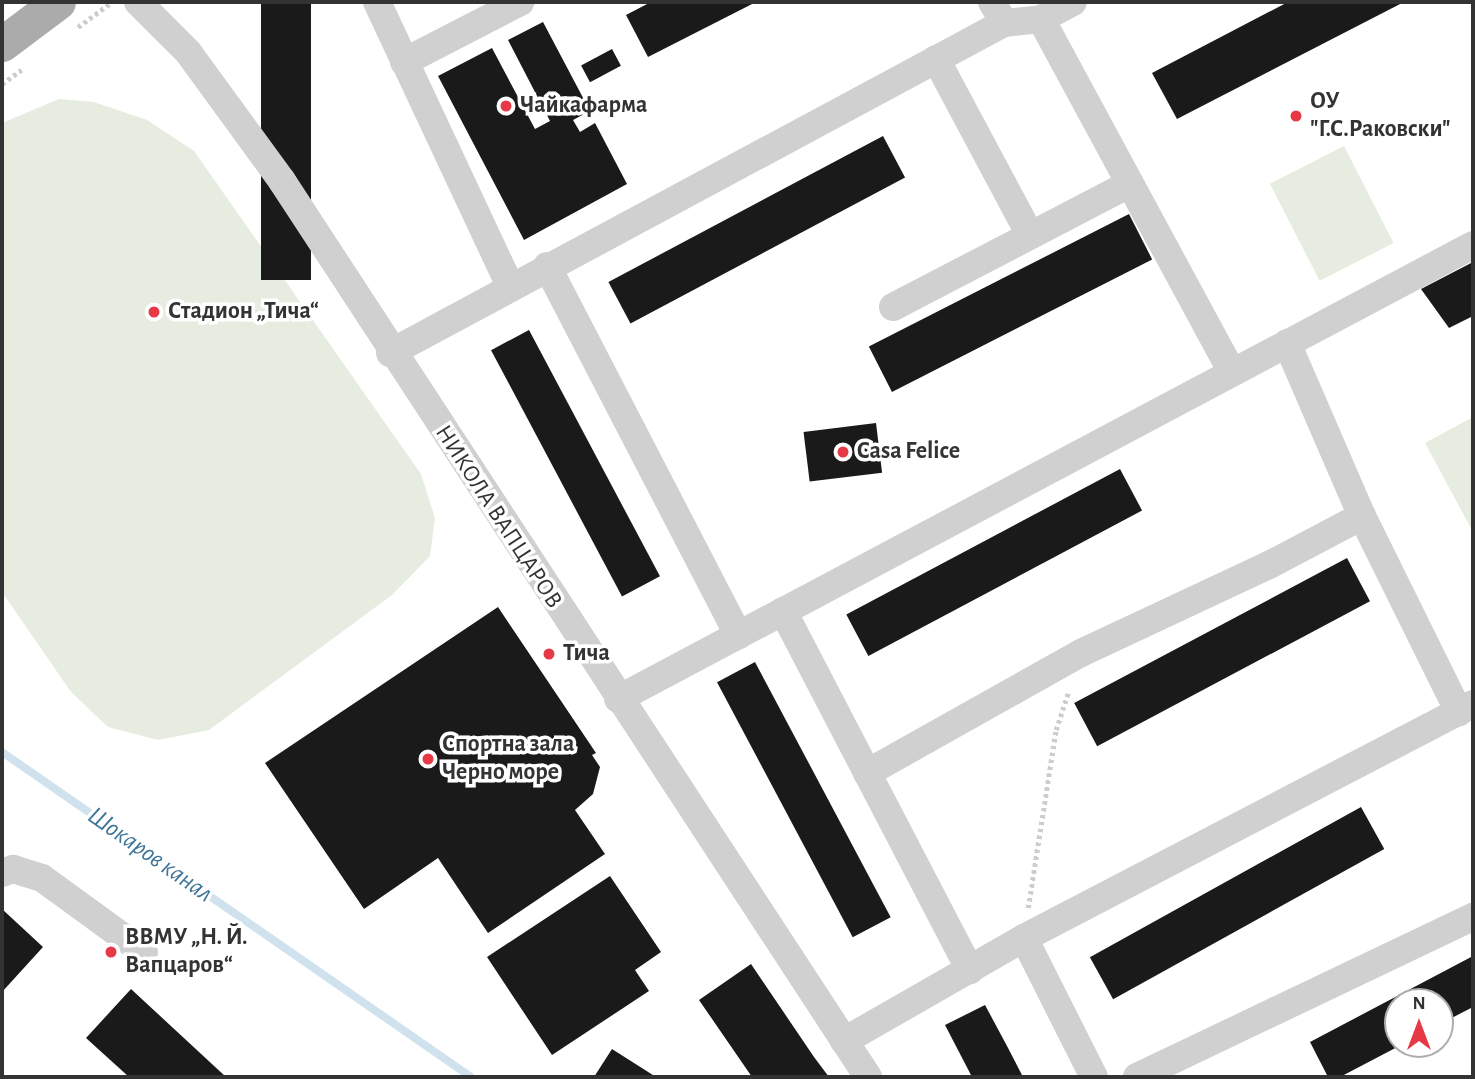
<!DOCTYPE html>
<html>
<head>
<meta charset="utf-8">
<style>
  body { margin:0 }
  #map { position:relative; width:1475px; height:1079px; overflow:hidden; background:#fff; font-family:"Alegreya Sans",sans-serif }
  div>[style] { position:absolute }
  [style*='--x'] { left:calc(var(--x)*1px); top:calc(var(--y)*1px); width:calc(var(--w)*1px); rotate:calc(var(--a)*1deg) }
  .green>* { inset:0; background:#e6ecdf; transform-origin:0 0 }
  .stream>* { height:8px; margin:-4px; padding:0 4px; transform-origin:4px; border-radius:4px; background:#cfe2ee }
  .building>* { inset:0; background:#1a1a1a; transform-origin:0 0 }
  .path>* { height:4.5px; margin-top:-2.25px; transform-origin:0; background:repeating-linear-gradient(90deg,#cdcdcd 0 3.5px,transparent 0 7px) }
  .minor>* { height:28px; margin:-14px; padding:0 14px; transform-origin:14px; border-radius:14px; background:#d0d0d0 }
  .major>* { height:35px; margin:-17.5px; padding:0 17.5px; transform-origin:17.5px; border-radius:17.5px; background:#ababab }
  .dots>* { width:19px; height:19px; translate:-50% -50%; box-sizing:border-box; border:4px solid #fff; border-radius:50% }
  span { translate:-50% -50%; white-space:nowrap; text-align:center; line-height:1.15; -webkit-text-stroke:7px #fff; paint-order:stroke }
  .poi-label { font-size:24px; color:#333; font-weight:700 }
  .left { translate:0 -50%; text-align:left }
  .street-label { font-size:24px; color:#333 }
  .water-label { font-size:26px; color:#3f7597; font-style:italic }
  .frame { position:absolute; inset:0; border:4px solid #333; pointer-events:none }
  .north { position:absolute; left:1384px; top:988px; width:70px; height:70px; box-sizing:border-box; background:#fff; border:2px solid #adadad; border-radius:50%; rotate:0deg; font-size:19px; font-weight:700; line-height:28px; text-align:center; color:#333 }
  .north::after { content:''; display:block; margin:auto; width:24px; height:32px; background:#e63946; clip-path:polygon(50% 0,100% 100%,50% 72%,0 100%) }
</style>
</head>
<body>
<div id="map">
  <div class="green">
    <i style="clip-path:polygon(59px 99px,94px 102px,147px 120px,194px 151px,421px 474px,435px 518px,430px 556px,392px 595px,209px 730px,158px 740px,108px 727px,71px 692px,2px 592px,2px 123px)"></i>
    <i style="left:1344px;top:146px;width:109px;height:83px;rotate:63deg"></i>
    <i style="clip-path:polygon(1473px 417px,1473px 532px,1425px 443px)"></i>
  </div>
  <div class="stream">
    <i style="--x:2;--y:752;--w:571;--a:34.72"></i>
  </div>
  <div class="building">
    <i style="left:261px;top:2px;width:50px;height:278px"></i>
    <i style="clip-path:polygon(651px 2px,756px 2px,648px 57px,626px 15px)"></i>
    <i style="clip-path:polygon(1288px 2px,1404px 2px,1177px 119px,1152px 73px)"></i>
    <i style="clip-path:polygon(543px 22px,590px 111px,573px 120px,580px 132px,595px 123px,627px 184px,524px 240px,438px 76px,492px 48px,535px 129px,550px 121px,508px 40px)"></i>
    <i style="left:612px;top:49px;width:19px;height:35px;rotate:62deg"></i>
    <i style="left:883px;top:136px;width:47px;height:311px;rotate:62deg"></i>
    <i style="left:1129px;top:214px;width:51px;height:292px;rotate:63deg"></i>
    <i style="clip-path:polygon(1473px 262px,1473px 316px,1449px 328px,1421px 289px)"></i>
    <i style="left:529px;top:330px;width:279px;height:43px;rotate:62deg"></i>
    <i style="left:876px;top:423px;width:50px;height:73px;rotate:83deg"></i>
    <i style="left:1120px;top:469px;width:47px;height:310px;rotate:62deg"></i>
    <i style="left:1347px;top:558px;width:49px;height:309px;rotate:62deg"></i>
    <i style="clip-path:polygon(498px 607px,596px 753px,592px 755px,600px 767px,593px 794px,575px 810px,605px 854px,488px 933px,438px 858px,364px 909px,265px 763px)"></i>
    <i style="left:755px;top:662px;width:289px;height:43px;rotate:62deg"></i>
    <i style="left:1361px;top:807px;width:48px;height:310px;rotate:61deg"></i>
    <i style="clip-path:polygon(610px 876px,661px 952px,635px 970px,649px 991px,552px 1055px,487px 957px)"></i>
    <i style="clip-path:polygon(2px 909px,43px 947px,2px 992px)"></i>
    <i style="clip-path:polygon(1473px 956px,1473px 1007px,1440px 1024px,1440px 1002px,1398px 1002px,1398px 1044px,1403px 1044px,1340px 1077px,1328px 1077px,1310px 1042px)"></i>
    <i style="clip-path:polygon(751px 964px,814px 1057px,829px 1077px,752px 1077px,699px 1000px)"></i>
    <i style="clip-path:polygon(131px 989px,226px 1077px,129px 1077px,86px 1038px)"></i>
    <i style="clip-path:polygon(985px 1005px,1007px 1046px,1023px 1077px,972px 1077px,945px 1025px)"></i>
    <i style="clip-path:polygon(612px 1049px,656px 1077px,594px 1077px)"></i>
  </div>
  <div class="path">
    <i style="--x:78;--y:27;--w:42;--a:-36.3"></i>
    <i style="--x:2;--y:84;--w:24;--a:-36"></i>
    <i style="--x:1028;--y:908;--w:180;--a:-81.1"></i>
    <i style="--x:1056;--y:730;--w:42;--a:-72"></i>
  </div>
  <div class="minor">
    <i style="--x:138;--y:2;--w:71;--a:45"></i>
    <i style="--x:188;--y:52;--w:160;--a:53.9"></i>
    <i style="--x:282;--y:181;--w:1071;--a:56.81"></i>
    <i style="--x:377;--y:2;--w:314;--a:64.9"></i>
    <i style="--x:992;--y:2;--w:24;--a:60"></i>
    <i style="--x:1004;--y:23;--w:37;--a:-6"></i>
    <i style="--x:1041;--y:19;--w:36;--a:-28"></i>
    <i style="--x:1041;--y:19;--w:401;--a:61.6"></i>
    <i style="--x:936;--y:59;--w:200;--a:61.9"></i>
    <i style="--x:404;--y:62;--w:131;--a:-27.3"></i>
    <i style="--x:547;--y:266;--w:416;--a:62.6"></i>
    <i style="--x:893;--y:307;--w:266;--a:-27.5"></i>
    <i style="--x:1287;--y:343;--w:189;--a:66.6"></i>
    <i style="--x:1362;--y:516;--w:219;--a:63.7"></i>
    <i style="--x:390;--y:353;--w:697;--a:-28.26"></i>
    <i style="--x:783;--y:611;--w:405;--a:62.5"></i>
    <i style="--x:618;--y:699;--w:968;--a:-27.97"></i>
    <i style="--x:867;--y:773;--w:245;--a:-29.3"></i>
    <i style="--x:1081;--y:653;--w:208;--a:-25.1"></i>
    <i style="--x:1269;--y:565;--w:105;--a:-27.8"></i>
    <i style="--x:2;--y:873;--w:12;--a:-20"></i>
    <i style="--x:13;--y:869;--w:30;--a:17"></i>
    <i style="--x:42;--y:878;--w:126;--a:36"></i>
    <i style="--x:1024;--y:938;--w:156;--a:63.3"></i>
    <i style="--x:844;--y:1041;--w:207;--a:-29.8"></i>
    <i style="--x:1024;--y:938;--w:506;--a:-27.53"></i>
    <i style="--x:1137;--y:1077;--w:372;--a:-25.5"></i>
  </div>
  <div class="major">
    <i style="--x:2;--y:44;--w:70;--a:-36.9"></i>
  </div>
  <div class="dots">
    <i style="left:506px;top:106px;background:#e63946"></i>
    <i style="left:1296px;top:116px;background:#e63946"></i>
    <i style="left:154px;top:312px;background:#e63946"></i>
    <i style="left:843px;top:452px;background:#e63946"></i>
    <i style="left:549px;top:654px;background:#e63946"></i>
    <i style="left:428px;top:759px;background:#e63946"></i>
    <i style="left:111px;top:952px;background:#e63946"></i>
  </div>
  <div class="poi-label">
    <span class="left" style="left:1310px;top:116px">ОУ<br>"Г.С.Раковски"</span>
    <span class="left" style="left:520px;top:106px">Чайкафарма</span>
    <span class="left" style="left:168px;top:312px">Стадион „Тича“</span>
    <span class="left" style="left:857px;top:452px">Casa Felice</span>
    <span class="left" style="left:563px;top:654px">Тича</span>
    <span class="left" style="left:442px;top:759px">Спортна зала<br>Черно море</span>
    <span class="left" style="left:125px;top:952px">ВВМУ „Н. Й.<br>Вапцаров“</span>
  </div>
  <div class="street-label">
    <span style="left:498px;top:517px;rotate:57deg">НИКОЛА ВАПЦАРОВ</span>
  </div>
  <div class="water-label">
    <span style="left:150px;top:855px;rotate:35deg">Шокаров канал</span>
  </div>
  <div class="frame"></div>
  <div class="north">N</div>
</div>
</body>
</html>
